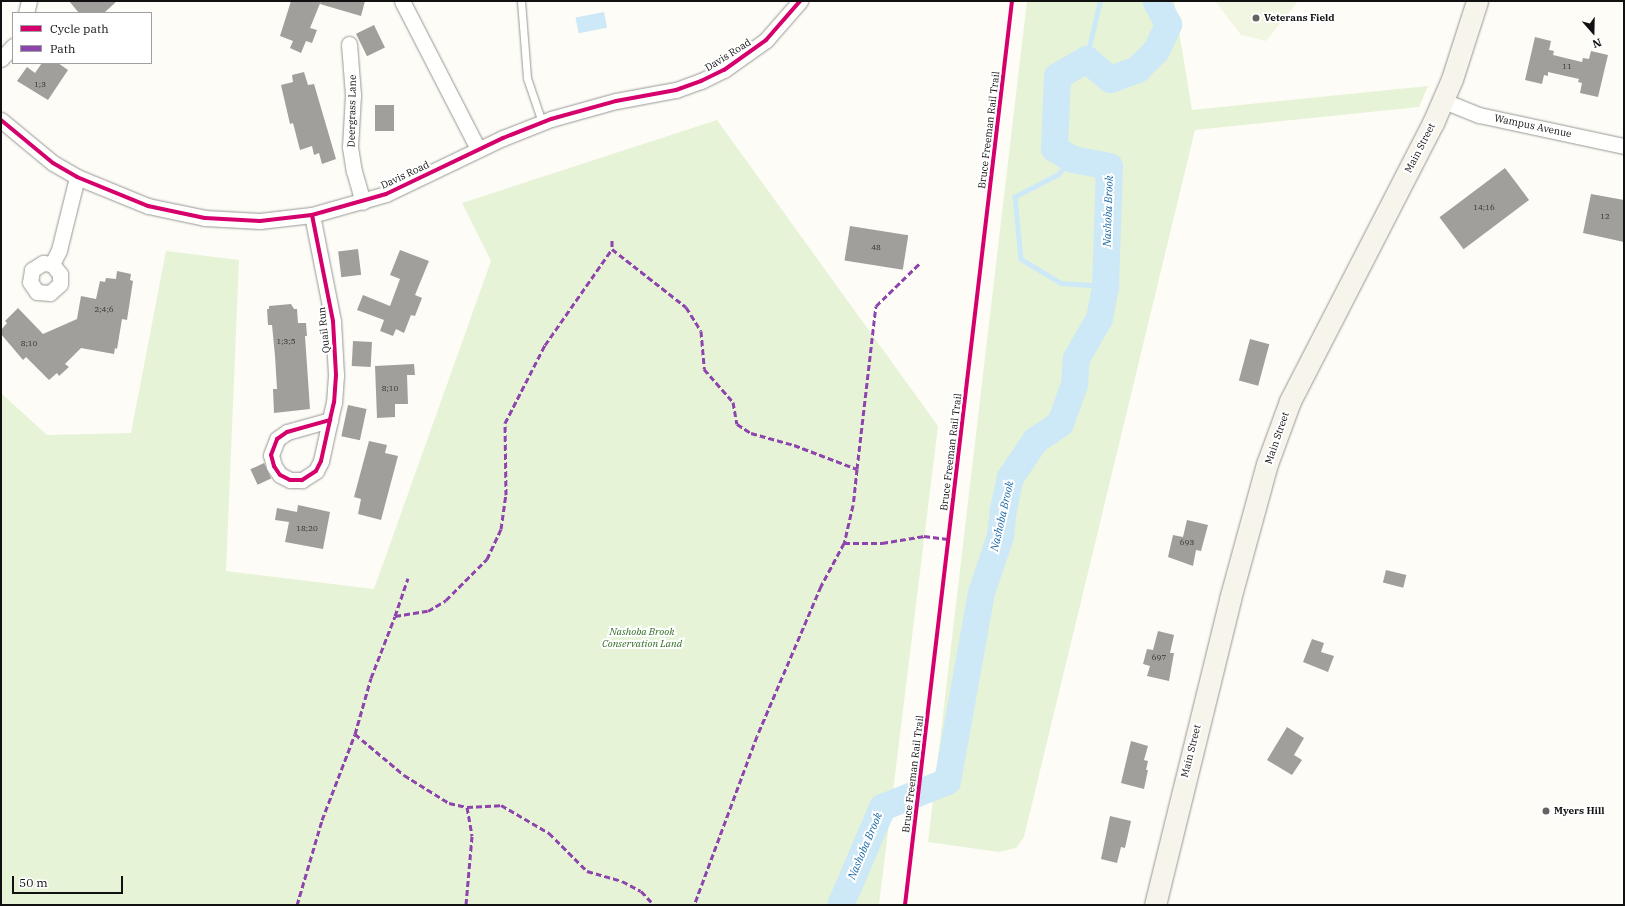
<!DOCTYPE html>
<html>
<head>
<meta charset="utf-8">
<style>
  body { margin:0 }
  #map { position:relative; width:1625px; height:906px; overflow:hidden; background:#fdfcf7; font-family:"IBM Plex Serif",serif }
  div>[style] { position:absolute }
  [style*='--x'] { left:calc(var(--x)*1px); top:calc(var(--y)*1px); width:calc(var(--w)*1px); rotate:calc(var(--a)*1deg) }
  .green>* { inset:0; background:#e7f3d7 }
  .pitch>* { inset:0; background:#f0f6e1 }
  .water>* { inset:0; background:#cde8f7; transform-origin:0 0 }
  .stream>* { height:4.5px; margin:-2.25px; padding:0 2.25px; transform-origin:2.25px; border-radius:2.25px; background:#cde8f7 }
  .river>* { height:27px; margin:-13.5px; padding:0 13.5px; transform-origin:13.5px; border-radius:13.5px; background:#cde8f7 }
  .building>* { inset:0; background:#a19f9c; transform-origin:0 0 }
  .roads { filter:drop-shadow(0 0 1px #979795) drop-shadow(0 0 1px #979795) }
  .service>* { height:7px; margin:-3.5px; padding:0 3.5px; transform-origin:3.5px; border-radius:3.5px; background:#fffffe }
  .minor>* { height:15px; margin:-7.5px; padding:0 7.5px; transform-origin:7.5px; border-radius:7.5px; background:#fffffe }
  .secondary>* { height:21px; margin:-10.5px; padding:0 10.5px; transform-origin:10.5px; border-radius:10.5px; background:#f6f4eb }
  .quiet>* { height:3px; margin-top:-1.5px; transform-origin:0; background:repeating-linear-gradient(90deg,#8e44ad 0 6px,transparent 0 9px) }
  .cycleway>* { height:4px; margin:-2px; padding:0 2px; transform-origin:2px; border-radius:2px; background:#d6006c }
  .dots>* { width:11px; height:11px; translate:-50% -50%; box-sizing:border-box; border:2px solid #fff; border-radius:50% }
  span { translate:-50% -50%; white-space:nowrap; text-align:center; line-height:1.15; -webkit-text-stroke:4px #fff; paint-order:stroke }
  .number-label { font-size:8px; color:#353434 }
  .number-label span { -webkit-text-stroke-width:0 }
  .poi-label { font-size:10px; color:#111; font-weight:700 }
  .left { translate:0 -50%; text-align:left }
  .street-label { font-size:10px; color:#111 }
  .park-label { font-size:10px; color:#2f6b1f; font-style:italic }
  .water-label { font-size:11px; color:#1768a6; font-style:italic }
  .frame { position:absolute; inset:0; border:2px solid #111; pointer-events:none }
  .legend { position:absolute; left:12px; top:12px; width:140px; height:52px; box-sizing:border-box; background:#fff; border:1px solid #a0a0a0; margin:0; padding:5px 7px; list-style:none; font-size:12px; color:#111 }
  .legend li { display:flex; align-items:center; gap:8px; height:20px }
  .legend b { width:20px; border:1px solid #a0a0a0 }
  .north { position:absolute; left:1573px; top:12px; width:40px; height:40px; -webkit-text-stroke:3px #fff; paint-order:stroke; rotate:160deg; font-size:11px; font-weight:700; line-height:16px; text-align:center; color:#111 }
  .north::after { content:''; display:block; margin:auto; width:14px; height:18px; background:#111; clip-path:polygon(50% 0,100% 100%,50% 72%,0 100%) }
  .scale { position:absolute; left:12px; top:876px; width:111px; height:18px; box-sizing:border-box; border:2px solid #111; border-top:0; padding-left:5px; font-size:12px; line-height:14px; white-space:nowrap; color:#111; -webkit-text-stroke:3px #fff; paint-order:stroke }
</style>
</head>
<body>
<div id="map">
  <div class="green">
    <i style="clip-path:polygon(1027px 1px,1174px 1px,1192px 110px,1428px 86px,1419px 107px,1195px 130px,1024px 837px,1016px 848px,999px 852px,928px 842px)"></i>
    <i style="clip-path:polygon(717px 120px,938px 426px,879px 905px,1px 905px,1px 393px,47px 435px,131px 433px,166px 251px,239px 260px,226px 571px,374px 589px,491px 261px,462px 203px)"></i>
  </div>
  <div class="pitch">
    <i style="clip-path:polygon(1215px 1px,1298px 1px,1266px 41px,1241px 35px)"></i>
  </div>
  <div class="water">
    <i style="left:604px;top:12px;width:16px;height:29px;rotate:79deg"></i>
  </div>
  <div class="stream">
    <i style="--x:1086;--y:59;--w:60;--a:-76.4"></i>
    <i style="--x:1072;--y:159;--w:21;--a:131"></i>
    <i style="--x:1058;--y:175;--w:48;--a:152.9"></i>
    <i style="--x:1015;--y:197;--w:62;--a:84.5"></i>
    <i style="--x:1021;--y:259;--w:47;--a:31"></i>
    <i style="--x:1061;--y:283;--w:44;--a:3.9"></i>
  </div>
  <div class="river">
    <i style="--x:840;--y:905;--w:107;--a:-66.8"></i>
    <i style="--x:882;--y:807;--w:70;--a:-21.8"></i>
    <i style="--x:947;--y:781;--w:192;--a:-79.8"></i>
    <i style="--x:981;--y:592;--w:59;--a:-71.3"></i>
    <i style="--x:1000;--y:536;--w:27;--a:-84"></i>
    <i style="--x:1003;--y:509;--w:33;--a:-78"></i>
    <i style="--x:1010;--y:477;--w:45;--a:-56"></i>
    <i style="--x:1035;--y:440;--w:30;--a:-34"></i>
    <i style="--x:1060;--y:423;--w:41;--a:-70.3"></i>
    <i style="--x:1074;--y:384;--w:26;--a:-86"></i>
    <i style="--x:1076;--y:358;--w:46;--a:-60.1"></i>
    <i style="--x:1099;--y:318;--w:33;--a:-79"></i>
    <i style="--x:1105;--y:286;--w:120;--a:-88.1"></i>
    <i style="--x:1109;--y:166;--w:38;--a:-169"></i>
    <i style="--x:1072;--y:159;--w:21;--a:-149"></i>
    <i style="--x:1054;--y:148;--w:72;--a:-87.6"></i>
    <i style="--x:1057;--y:76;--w:34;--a:-30"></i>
    <i style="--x:1086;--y:59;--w:31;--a:40"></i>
    <i style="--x:1110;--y:79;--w:29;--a:-20"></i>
    <i style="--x:1137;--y:69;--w:27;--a:-45"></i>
    <i style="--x:1156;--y:50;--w:29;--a:-65"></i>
    <i style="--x:1168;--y:24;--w:26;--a:-118"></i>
  </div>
  <div class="building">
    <i style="clip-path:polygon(69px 1px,117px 1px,104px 13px,79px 13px)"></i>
    <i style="clip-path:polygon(291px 1px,321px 1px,310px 28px,317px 30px,312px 43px,306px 41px,301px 53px,290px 48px,293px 41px,280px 36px)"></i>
    <i style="clip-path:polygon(321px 1px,365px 1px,361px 16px,320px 4px)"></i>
    <i style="left:374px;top:25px;width:25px;height:20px;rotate:64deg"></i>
    <i style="clip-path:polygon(1535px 37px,1551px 41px,1549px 50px,1554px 51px,1553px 55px,1582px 62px,1583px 58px,1589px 59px,1591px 51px,1608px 55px,1598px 97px,1580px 93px,1582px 83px,1578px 82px,1579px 79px,1548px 72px,1548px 76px,1544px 75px,1542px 84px,1525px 80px)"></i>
    <i style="clip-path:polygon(42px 63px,58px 63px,68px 70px,48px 100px,17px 81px,27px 67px,35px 73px)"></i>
    <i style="clip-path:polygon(304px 72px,308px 85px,314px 84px,336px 159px,322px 164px,319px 153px,314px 155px,312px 146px,300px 150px,293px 123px,290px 124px,281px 85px,293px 82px,292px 75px)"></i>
    <i style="left:375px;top:105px;width:19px;height:26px"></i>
    <i style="left:1505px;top:168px;width:40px;height:82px;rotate:53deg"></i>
    <i style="clip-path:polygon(1591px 194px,1624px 200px,1624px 242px,1583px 233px)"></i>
    <i style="left:850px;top:226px;width:59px;height:35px;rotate:9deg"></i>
    <i style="left:358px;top:249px;width:26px;height:20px;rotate:83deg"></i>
    <i style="clip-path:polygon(400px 250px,429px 261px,415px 295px,422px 298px,415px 316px,411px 315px,404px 333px,396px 329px,393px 336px,380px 331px,384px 320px,357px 310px,363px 295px,390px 306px,400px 279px,390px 275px)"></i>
    <i style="clip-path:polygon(117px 271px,131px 274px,130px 280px,133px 281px,127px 320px,122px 319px,117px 349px,115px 348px,114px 354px,81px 348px,65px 364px,69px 367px,59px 376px,57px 373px,49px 380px,26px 357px,23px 360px,1px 334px,1px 330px,7px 323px,5px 321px,18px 308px,43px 334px,77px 319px,81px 296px,96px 299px,100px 281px,105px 282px,106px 278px,116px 279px)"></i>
    <i style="clip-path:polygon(291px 304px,294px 309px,297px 309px,298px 323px,306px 323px,307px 336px,305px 336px,310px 409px,274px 413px,273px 389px,277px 389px,275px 356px,272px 325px,268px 325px,267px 309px,269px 309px,269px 306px)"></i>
    <i style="left:1250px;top:339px;width:20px;height:43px;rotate:15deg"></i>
    <i style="left:353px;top:341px;width:19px;height:25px;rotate:3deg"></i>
    <i style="clip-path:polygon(414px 364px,415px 375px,407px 375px,408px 404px,395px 404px,395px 417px,377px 418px,375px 366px)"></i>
    <i style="left:348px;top:405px;width:19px;height:32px;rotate:12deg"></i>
    <i style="clip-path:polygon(369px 441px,387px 445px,385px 453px,398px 456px,381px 520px,358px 514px,361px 499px,354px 497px)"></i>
    <i style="left:264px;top:463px;width:17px;height:15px;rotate:65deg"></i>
    <i style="clip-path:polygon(298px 505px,330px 512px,323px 549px,285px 542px,289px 522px,275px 520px,277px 508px,297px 512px)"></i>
    <i style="clip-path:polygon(1187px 520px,1208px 525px,1201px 551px,1196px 550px,1193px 566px,1168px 557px,1173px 535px,1183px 537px)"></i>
    <i style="left:1386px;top:570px;width:21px;height:13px;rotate:14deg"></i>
    <i style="clip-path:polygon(1158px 631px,1174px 635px,1170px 653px,1174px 653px,1169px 681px,1147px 676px,1150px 666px,1143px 664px,1147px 649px,1153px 650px)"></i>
    <i style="clip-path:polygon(1312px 639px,1324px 643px,1321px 652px,1334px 656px,1328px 672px,1303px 662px)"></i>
    <i style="clip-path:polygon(1287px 727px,1304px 738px,1294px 755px,1302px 760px,1292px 775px,1267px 760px)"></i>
    <i style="clip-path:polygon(1131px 741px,1148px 746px,1144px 760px,1148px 761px,1146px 770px,1148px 770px,1144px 789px,1121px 783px)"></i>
    <i style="clip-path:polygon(1110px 816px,1131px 821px,1125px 848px,1121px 847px,1117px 863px,1101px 859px)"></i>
  </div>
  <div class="roads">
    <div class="service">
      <i style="--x:521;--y:1;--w:77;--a:85.5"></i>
      <i style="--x:527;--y:78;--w:46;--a:71.2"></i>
    </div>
    <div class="minor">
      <i style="--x:402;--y:1;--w:166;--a:62.8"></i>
      <i style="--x:26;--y:13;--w:12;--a:-76"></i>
      <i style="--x:349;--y:44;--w:51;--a:85.5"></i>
      <i style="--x:353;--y:95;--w:52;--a:93.3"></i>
      <i style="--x:350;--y:147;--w:24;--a:81"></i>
      <i style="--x:354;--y:171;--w:32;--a:74"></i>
      <i style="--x:1;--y:59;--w:18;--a:-47"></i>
      <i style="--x:1444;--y:101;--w:38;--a:22"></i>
      <i style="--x:1479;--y:115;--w:148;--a:12.1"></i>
      <i style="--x:1;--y:120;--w:67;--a:39.6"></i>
      <i style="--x:53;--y:163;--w:28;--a:30"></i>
      <i style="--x:77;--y:177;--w:77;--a:22.2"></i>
      <i style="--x:148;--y:206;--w:58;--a:11.9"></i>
      <i style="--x:205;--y:218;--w:55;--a:3.1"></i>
      <i style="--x:260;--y:221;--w:52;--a:-6.6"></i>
      <i style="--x:312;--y:215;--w:77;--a:-15.8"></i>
      <i style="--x:386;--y:194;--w:130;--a:-25.6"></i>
      <i style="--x:503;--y:138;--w:52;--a:-21.6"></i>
      <i style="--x:551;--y:119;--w:67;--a:-15.5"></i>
      <i style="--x:616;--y:101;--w:61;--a:-10.4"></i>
      <i style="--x:676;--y:90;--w:27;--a:-20"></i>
      <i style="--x:701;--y:81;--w:25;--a:-26"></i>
      <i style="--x:724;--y:70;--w:52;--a:-35.5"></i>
      <i style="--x:766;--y:40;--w:52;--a:-48.9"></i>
      <i style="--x:312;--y:215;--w:108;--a:78.8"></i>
      <i style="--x:333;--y:321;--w:54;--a:86.8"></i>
      <i style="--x:336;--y:375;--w:27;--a:94"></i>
      <i style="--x:334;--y:402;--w:18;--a:103"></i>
      <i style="--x:330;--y:420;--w:42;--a:102.4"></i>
      <i style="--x:321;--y:461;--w:11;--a:117"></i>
      <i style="--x:316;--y:471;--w:17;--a:147"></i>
      <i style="--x:302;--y:480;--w:12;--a:180"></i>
      <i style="--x:290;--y:480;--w:11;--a:-153"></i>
      <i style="--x:280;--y:475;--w:11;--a:-124"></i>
      <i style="--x:274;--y:466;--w:11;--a:-105"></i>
      <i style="--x:271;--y:455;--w:17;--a:-69"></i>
      <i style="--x:277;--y:439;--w:12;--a:-35"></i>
      <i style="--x:287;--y:432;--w:45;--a:-15.6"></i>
      <i style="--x:52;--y:264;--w:9;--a:-174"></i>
      <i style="--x:43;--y:263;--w:13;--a:148"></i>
      <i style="--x:32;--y:270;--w:12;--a:99"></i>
      <i style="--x:30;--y:282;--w:12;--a:55"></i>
      <i style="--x:37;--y:292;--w:13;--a:4"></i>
      <i style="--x:50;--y:293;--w:13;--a:-42"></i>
      <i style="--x:60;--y:284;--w:10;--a:-90"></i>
      <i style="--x:60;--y:274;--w:13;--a:-129"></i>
      <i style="--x:52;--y:264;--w:16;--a:-63"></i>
      <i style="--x:59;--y:250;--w:75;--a:-76.1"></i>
    </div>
    <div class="secondary">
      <i style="--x:1155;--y:905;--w:315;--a:-76.2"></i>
      <i style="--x:1230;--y:599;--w:140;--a:-74.7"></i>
      <i style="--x:1267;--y:464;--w:67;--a:-69.9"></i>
      <i style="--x:1290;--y:401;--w:313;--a:-62.8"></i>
      <i style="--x:1433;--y:123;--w:48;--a:-66.6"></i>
      <i style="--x:1452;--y:79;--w:82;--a:-72.2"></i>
    </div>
  </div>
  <div class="quiet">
    <i style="--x:612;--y:240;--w:9;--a:90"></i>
    <i style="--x:857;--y:469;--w:164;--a:-83.4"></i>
    <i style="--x:876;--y:306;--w:62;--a:-44.3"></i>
    <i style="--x:844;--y:543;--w:38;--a:0"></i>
    <i style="--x:882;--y:543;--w:43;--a:-9.5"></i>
    <i style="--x:924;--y:536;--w:24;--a:7"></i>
    <i style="--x:395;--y:616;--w:40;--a:-71.1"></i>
    <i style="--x:355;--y:734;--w:64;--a:39.9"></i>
    <i style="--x:404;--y:775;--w:53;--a:31.9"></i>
    <i style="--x:449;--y:803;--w:18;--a:13"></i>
    <i style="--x:467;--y:807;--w:29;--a:80"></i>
    <i style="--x:472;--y:836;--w:69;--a:95"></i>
    <i style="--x:467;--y:807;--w:34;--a:-3"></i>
    <i style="--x:501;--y:805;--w:56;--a:30.3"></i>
    <i style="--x:549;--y:833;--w:54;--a:45"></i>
    <i style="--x:587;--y:871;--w:36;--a:16"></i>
    <i style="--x:622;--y:881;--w:21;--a:28"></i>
    <i style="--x:641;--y:891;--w:19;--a:47"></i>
    <i style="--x:297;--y:905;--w:89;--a:-73.6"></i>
    <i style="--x:322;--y:820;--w:92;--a:-69"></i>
    <i style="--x:355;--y:734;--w:58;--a:-74.1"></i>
    <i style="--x:371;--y:678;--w:66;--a:-68.8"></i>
    <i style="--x:395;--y:616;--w:33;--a:-9"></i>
    <i style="--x:428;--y:611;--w:21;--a:-31"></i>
    <i style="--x:446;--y:600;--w:58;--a:-45"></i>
    <i style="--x:487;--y:559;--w:33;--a:-65"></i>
    <i style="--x:501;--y:529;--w:34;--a:-82"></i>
    <i style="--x:506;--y:495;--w:72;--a:-90.8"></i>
    <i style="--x:505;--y:423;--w:88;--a:-62.9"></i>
    <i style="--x:545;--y:345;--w:117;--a:-55.1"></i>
    <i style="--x:612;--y:249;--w:94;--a:38.1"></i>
    <i style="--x:686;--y:307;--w:28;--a:58"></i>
    <i style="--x:701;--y:331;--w:38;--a:85"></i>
    <i style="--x:704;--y:369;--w:44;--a:48.7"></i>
    <i style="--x:733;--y:402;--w:22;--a:80"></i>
    <i style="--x:737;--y:424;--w:17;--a:33"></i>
    <i style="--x:751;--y:433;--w:45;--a:15.6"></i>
    <i style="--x:794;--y:445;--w:67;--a:20.9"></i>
    <i style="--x:857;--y:469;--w:36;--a:96"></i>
    <i style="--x:853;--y:505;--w:39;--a:103"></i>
    <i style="--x:844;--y:543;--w:49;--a:118.1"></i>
    <i style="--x:821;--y:586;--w:163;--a:113.1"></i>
    <i style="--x:757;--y:736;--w:180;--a:110.4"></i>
  </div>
  <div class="cycleway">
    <i style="--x:1;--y:120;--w:67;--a:39.6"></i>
    <i style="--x:53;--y:163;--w:28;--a:30"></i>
    <i style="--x:77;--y:177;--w:77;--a:22.2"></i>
    <i style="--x:148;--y:206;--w:58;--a:11.9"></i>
    <i style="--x:205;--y:218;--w:55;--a:3.1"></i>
    <i style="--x:260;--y:221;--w:52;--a:-6.6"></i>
    <i style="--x:312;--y:215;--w:77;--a:-15.8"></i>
    <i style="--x:386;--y:194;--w:130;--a:-25.6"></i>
    <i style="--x:503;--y:138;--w:52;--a:-21.6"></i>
    <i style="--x:551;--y:119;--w:67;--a:-15.5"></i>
    <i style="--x:616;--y:101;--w:61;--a:-10.4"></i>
    <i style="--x:676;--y:90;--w:27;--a:-20"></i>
    <i style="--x:701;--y:81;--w:25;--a:-26"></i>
    <i style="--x:724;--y:70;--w:52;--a:-35.5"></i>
    <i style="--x:766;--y:40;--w:52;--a:-48.9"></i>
    <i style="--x:312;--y:215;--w:108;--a:78.8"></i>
    <i style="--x:333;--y:321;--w:54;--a:86.8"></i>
    <i style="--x:336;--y:375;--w:27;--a:94"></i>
    <i style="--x:334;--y:402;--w:18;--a:103"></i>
    <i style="--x:330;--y:420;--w:42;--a:102.4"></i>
    <i style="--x:321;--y:461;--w:11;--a:117"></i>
    <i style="--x:316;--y:471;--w:17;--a:147"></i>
    <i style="--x:302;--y:480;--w:12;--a:180"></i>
    <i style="--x:290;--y:480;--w:11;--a:-153"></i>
    <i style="--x:280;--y:475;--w:11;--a:-124"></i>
    <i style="--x:274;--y:466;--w:11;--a:-105"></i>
    <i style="--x:271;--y:455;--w:17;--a:-69"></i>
    <i style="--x:277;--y:439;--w:12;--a:-35"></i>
    <i style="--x:287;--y:432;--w:45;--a:-15.6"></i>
    <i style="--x:905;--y:905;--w:910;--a:-83.25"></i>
  </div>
  <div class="dots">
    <i style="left:1256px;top:18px;background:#646362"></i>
    <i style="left:1546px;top:811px;background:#646362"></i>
  </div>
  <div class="number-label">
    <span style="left:1567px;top:67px">11</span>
    <span style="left:40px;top:85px">1;3</span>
    <span style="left:1484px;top:208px">14;16</span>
    <span style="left:1605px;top:217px">12</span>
    <span style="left:876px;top:248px">48</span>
    <span style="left:104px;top:310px">2;4;6</span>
    <span style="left:286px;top:342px">1;3;5</span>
    <span style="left:29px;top:344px">8;10</span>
    <span style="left:390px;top:389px">8;10</span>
    <span style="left:307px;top:529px">18;20</span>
    <span style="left:1187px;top:543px">693</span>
    <span style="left:1159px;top:658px">697</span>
  </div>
  <div class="poi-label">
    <span class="left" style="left:1264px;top:18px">Veterans Field</span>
    <span class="left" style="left:1554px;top:811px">Myers Hill</span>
  </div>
  <div class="street-label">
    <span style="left:728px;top:55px;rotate:-32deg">Davis Road</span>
    <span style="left:352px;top:111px;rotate:-89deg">Deergrass Lane</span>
    <span style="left:1533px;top:126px;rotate:12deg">Wampus Avenue</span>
    <span style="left:989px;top:130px;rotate:-83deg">Bruce Freeman Rail Trail</span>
    <span style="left:1420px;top:148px;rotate:-63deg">Main Street</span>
    <span style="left:405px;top:175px;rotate:-25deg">Davis Road</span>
    <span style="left:324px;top:330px;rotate:-96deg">Quail Run</span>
    <span style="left:1277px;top:438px;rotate:-71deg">Main Street</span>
    <span style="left:951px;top:452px;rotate:-83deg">Bruce Freeman Rail Trail</span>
    <span style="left:1191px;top:751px;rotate:-76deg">Main Street</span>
    <span style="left:913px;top:774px;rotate:-83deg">Bruce Freeman Rail Trail</span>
  </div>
  <div class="park-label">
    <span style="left:642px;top:637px">Nashoba Brook<br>Conservation Land</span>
  </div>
  <div class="water-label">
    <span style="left:1108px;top:211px;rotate:-88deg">Nashoba Brook</span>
    <span style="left:1002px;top:516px;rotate:-77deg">Nashoba Brook</span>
    <span style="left:865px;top:846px;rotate:-67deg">Nashoba Brook</span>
  </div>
  <div class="frame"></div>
  <ul class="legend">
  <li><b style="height:5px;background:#d6006c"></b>Cycle path</li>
  <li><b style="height:5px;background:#8e44ad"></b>Path</li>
  </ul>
  <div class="north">N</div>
  <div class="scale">50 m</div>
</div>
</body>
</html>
